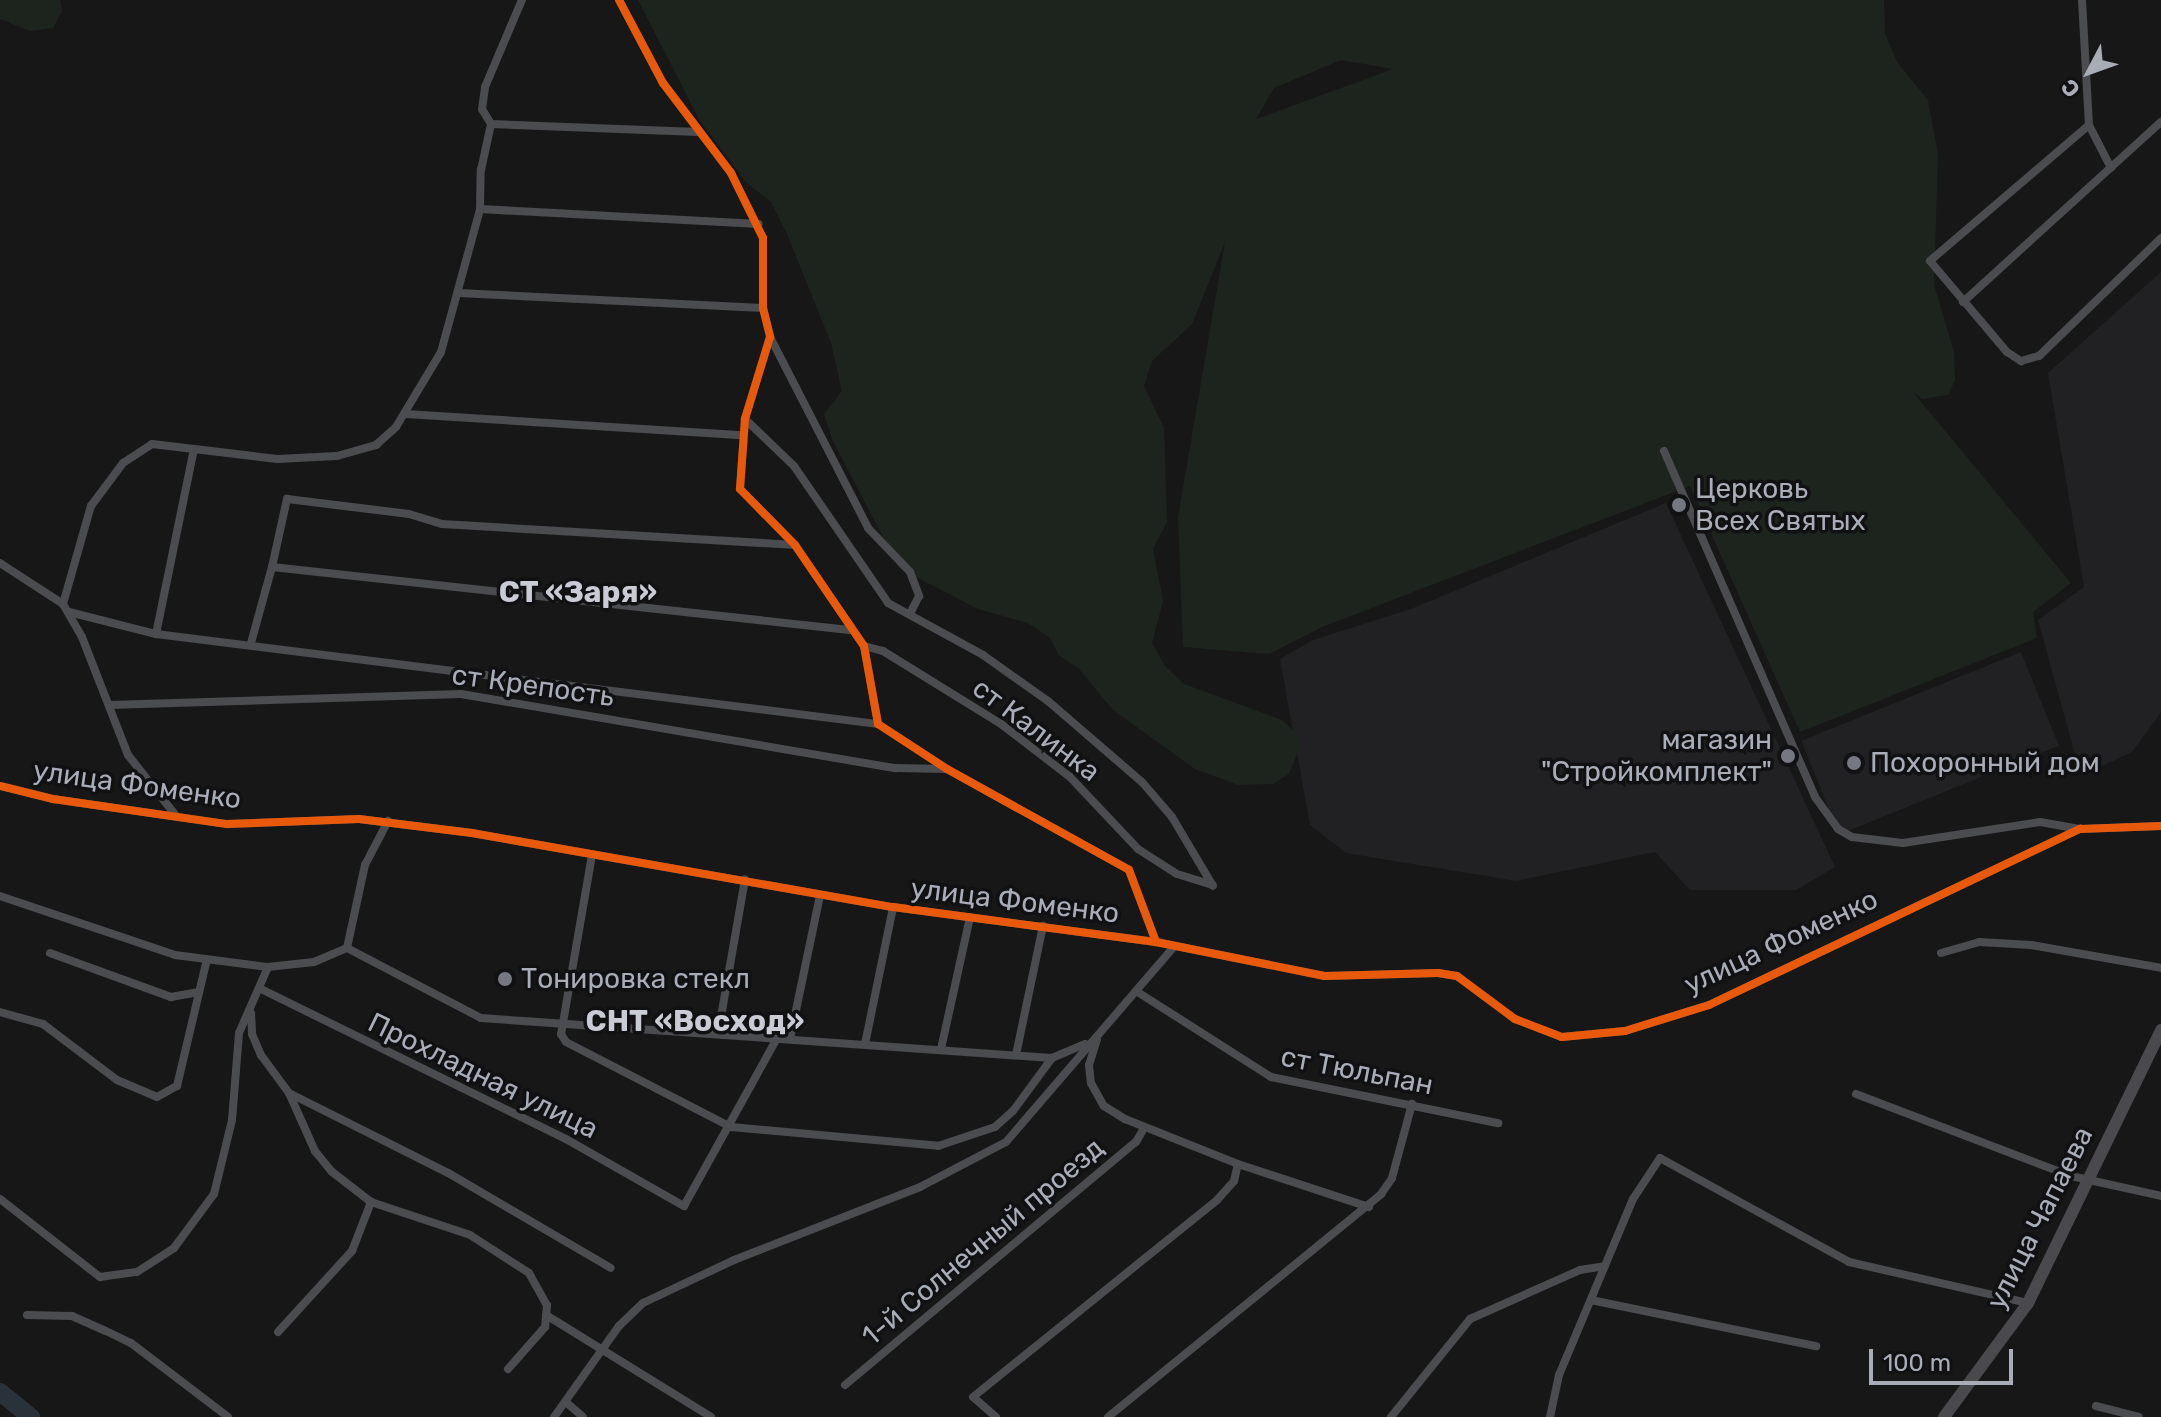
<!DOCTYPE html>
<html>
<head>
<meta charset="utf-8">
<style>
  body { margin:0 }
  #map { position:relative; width:2161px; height:1417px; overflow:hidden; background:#171717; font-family:Rubik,sans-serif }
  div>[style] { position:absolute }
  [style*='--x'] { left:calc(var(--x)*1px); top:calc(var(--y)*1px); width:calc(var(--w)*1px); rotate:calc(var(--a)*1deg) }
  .built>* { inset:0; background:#212123; transform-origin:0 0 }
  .green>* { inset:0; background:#1d241e }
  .river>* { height:18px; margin:-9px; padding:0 9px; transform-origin:9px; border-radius:9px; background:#2a3239 }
  .street>* { height:8px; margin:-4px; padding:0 4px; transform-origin:4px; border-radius:4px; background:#4b4c50 }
  .secondary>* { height:12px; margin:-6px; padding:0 6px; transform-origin:6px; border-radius:6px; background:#4a4a4e }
  .cycleway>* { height:8px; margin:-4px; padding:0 4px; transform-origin:4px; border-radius:4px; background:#e8590c }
  .dots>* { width:22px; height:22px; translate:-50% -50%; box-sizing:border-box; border:4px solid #111113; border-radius:50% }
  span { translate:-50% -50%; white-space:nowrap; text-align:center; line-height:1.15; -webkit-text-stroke:7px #111113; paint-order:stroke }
  .poi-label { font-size:28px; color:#a8adb8 }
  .left { translate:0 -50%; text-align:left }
  .right { translate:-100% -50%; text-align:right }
  .street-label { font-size:28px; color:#a8adb8 }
  .neighbourhood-label { font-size:30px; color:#c9ccd4; font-weight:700 }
  .north { position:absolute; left:2049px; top:32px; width:80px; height:80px; -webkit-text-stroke:6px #111113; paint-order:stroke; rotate:229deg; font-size:22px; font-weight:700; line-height:32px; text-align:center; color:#a8adb8 }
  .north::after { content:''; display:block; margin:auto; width:28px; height:36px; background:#a8adb8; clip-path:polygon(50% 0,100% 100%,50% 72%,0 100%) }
  .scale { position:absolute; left:1869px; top:1349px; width:144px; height:36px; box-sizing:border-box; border:4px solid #a8adb8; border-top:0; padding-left:10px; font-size:24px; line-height:28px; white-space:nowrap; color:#a8adb8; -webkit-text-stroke:6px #111113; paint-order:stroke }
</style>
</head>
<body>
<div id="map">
  <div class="built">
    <i style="clip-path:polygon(2161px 272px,2161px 712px,2132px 752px,2081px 776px,2038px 620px,2084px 587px,2048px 373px)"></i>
    <i style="clip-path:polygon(1666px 503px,1835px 867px,1796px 890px,1690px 890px,1655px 852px,1516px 881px,1346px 853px,1310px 825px,1280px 659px,1313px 640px,1411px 609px)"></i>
    <i style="left:2021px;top:652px;width:101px;height:237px;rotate:68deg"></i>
  </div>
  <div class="green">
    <i style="clip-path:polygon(0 0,60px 0,62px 11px,53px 28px,30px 31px,0 19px)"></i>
    <i style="clip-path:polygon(evenodd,638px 0,1884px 0,1885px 33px,1897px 62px,1928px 100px,1938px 154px,1934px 285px,1954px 352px,1955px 380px,1948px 395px,1922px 399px,1912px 391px,2071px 583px,2033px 612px,2037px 638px,1800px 732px,1690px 486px,1322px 627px,1269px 654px,1183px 647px,1178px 517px,1225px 242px,1192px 324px,1152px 361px,1144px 386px,1164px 428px,1167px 522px,1153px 549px,1163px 601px,1152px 643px,1165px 666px,1184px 684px,1282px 720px,1297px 734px,1300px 747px,1289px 774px,1273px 784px,1238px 785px,1195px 769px,1113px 710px,1079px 669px,1059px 655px,1049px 637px,1028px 623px,978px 609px,899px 568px,833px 441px,824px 414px,842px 391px,831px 343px,787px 234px,771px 202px,746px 182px,700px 121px,638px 0,1341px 60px,1393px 69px,1256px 119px,1274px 88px,1341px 60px)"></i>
  </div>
  <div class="river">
    <i style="--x:0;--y:1392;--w:40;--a:39"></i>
  </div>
  <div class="street">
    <i style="--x:619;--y:0;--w:94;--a:62.1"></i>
    <i style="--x:663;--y:83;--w:113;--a:52.9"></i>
    <i style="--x:731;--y:173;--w:72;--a:63.8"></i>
    <i style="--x:763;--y:238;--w:70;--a:90"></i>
    <i style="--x:763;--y:308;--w:30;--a:76"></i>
    <i style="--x:770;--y:337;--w:86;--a:107"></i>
    <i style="--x:745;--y:419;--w:70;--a:94.1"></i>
    <i style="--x:740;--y:489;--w:78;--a:45.5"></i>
    <i style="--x:795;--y:545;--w:122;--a:55.7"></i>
    <i style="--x:864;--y:646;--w:79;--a:79.8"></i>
    <i style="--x:878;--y:724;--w:82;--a:33.1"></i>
    <i style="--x:947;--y:769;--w:208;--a:29"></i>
    <i style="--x:1129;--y:870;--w:77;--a:69.4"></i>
    <i style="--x:2082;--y:0;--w:125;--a:86.8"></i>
    <i style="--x:2089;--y:125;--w:48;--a:62.9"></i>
    <i style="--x:491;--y:124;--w:207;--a:2.2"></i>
    <i style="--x:2089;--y:125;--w:209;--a:139.5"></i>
    <i style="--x:1930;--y:261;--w:119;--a:49.8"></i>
    <i style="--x:2007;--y:352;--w:17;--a:33"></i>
    <i style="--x:2021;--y:361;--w:19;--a:-16"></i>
    <i style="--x:2039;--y:356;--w:170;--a:-44"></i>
    <i style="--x:480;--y:209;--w:279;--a:3.1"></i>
    <i style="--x:458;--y:293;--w:305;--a:2.8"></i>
    <i style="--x:1963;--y:302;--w:268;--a:-42.3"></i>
    <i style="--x:770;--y:337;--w:215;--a:62.8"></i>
    <i style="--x:868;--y:528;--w:61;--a:46.3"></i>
    <i style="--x:910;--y:572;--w:26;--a:69"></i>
    <i style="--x:919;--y:596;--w:20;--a:117"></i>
    <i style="--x:406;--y:414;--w:337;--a:3.6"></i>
    <i style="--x:745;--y:419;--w:68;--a:43.8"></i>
    <i style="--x:794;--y:466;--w:166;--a:55.5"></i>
    <i style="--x:888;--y:603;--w:108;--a:28.7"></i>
    <i style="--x:983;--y:655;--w:80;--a:35.3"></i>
    <i style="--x:1048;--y:701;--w:124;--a:40.8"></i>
    <i style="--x:1142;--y:782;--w:46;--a:49.4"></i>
    <i style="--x:1172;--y:817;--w:80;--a:59.3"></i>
    <i style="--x:1664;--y:451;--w:378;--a:66.4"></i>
    <i style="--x:1815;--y:797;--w:39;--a:54"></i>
    <i style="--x:1838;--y:829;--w:16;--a:30"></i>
    <i style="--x:1852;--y:837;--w:51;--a:6.7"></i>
    <i style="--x:1903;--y:843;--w:139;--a:-8.7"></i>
    <i style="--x:2040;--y:822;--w:40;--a:10"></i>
    <i style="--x:0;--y:563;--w:75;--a:33.1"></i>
    <i style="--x:272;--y:567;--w:70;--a:-77.6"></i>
    <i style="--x:287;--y:499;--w:123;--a:7"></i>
    <i style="--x:409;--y:514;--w:34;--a:17"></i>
    <i style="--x:442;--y:524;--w:352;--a:3.4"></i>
    <i style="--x:69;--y:612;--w:90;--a:14.2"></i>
    <i style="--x:156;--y:634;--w:728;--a:7.11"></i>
    <i style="--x:156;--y:634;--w:189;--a:-78.4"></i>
    <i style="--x:251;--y:643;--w:79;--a:-74.6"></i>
    <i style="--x:272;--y:567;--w:581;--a:6.22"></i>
    <i style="--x:864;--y:646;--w:20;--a:15"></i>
    <i style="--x:883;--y:651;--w:139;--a:31.7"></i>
    <i style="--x:1001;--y:724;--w:87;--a:37.5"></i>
    <i style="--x:1070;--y:777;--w:99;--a:46.6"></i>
    <i style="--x:1138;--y:849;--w:46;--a:32.7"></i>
    <i style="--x:1177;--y:874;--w:37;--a:17"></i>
    <i style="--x:109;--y:705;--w:352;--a:-1.8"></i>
    <i style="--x:461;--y:694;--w:441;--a:9.7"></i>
    <i style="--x:896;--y:768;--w:50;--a:1.1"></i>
    <i style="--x:0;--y:786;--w:55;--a:13.8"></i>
    <i style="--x:53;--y:799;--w:176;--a:8.2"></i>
    <i style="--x:227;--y:824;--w:132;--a:-2.2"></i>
    <i style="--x:359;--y:819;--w:114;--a:7.1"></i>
    <i style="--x:472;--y:833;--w:427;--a:10"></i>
    <i style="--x:893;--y:907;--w:265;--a:7.6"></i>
    <i style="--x:1156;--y:942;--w:172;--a:11.4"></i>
    <i style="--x:1325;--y:976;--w:113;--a:-1.5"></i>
    <i style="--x:1438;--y:973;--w:19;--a:9"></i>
    <i style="--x:1457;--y:976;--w:72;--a:36.6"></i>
    <i style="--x:1515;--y:1019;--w:50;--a:21"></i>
    <i style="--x:1562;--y:1037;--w:63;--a:-5.4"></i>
    <i style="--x:1625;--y:1031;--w:88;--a:-17.2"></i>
    <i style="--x:1709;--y:1005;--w:411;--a:-25.4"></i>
    <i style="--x:2080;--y:829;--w:81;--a:-2.1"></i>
    <i style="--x:177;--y:817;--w:79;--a:-128.3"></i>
    <i style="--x:128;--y:755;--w:127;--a:-111.3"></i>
    <i style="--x:82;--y:637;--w:38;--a:-120"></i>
    <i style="--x:63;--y:604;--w:102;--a:-74.1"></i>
    <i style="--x:91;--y:506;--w:54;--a:-53.3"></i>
    <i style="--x:123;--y:463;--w:35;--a:-33"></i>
    <i style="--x:152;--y:444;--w:126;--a:6.8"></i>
    <i style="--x:277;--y:459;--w:60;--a:-2.9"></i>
    <i style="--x:337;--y:456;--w:41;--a:-15.8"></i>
    <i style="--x:376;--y:445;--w:27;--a:-42"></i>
    <i style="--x:396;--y:427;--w:87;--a:-59"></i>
    <i style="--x:441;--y:352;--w:148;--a:-74.7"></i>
    <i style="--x:480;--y:209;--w:39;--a:-89"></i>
    <i style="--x:481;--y:170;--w:47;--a:-77.7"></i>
    <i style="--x:491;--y:124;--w:17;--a:-121"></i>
    <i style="--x:482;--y:109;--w:22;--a:-82"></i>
    <i style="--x:485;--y:87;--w:95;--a:-67"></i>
    <i style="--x:592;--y:855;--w:182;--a:99.8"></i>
    <i style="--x:561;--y:1034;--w:9;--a:58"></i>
    <i style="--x:566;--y:1042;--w:186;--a:27.3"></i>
    <i style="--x:731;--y:1127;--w:208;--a:5.2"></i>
    <i style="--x:938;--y:1146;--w:60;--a:-18.4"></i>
    <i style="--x:995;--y:1127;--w:24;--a:-42"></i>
    <i style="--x:1013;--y:1111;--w:66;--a:-53.7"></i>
    <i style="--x:0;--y:896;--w:185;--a:18.6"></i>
    <i style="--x:175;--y:955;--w:94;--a:7.4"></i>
    <i style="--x:347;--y:948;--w:151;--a:27.6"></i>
    <i style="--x:481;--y:1018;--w:572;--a:4.01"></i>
    <i style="--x:1052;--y:1058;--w:36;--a:-23"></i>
    <i style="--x:50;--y:953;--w:129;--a:20"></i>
    <i style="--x:171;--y:997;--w:27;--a:-10"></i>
    <i style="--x:1941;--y:953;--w:40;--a:-16"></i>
    <i style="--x:1979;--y:942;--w:52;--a:3.3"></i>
    <i style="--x:2031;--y:945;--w:132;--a:10"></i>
    <i style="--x:261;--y:989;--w:340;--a:26.2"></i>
    <i style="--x:566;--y:1139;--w:136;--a:29.6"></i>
    <i style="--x:684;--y:1206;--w:192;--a:-61"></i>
    <i style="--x:1136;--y:991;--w:160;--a:32.5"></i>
    <i style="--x:1271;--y:1077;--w:232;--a:11.5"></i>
    <i style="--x:0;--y:1012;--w:45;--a:15.6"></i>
    <i style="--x:43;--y:1024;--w:93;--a:37.1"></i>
    <i style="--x:117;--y:1080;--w:43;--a:23"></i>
    <i style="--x:157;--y:1097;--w:23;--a:-29"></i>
    <i style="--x:177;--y:1086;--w:126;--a:-76.7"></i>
    <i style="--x:251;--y:1013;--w:21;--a:87"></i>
    <i style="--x:252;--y:1034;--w:23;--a:67"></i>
    <i style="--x:261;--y:1055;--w:47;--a:53.6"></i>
    <i style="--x:289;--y:1093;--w:64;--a:65.9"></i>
    <i style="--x:315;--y:1151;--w:26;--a:51"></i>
    <i style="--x:331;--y:1171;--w:51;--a:37.8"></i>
    <i style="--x:371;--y:1202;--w:104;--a:18.4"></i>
    <i style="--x:470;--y:1235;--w:70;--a:32.8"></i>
    <i style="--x:529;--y:1273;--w:37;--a:61"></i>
    <i style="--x:547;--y:1305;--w:22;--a:95"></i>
    <i style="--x:545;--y:1327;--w:56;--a:131.4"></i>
    <i style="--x:718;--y:1034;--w:157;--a:-80.1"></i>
    <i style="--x:790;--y:1039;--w:147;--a:-78.2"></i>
    <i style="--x:1097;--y:1039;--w:27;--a:107"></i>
    <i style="--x:1089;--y:1065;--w:18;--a:84"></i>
    <i style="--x:1091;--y:1083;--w:26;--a:61"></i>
    <i style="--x:1104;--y:1106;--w:25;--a:32"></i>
    <i style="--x:1125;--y:1119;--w:122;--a:21.7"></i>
    <i style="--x:1238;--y:1164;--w:138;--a:18.2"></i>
    <i style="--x:865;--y:1044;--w:140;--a:-78.4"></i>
    <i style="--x:941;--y:1049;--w:135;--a:-77.6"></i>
    <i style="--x:1016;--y:1055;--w:132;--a:-78.2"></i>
    <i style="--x:289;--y:1093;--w:180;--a:26.7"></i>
    <i style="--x:450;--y:1174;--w:186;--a:30.3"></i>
    <i style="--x:1856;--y:1094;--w:230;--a:20.9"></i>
    <i style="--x:2071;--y:1176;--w:92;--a:12.5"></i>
    <i style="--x:0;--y:1199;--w:127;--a:38"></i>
    <i style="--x:100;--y:1277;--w:37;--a:-8"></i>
    <i style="--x:137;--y:1272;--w:44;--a:-33"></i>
    <i style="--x:174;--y:1248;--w:67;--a:-53.5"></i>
    <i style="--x:214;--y:1194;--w:76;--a:-76.3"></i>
    <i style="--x:232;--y:1120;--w:87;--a:-85.4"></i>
    <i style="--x:239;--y:1033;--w:72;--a:-66.3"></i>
    <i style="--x:268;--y:967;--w:46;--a:-6.2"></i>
    <i style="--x:314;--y:962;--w:36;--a:-23"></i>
    <i style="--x:347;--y:948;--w:85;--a:-77.8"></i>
    <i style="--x:365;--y:865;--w:50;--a:-62.4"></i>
    <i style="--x:1591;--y:1300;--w:230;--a:11.6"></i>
    <i style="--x:27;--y:1315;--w:45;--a:1.3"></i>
    <i style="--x:72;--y:1316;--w:35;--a:24"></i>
    <i style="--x:104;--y:1330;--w:30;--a:26"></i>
    <i style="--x:131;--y:1343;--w:122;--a:37.3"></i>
    <i style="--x:546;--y:1315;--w:194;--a:31.7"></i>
    <i style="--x:278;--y:1332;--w:110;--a:-47.6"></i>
    <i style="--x:352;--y:1251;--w:53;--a:-68.8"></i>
    <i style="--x:845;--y:1385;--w:379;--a:-39.9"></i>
    <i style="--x:1136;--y:1142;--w:16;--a:-60"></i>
    <i style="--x:567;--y:1403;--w:21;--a:41"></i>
    <i style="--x:2096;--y:1406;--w:44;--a:14.3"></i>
    <i style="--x:554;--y:1417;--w:112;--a:-54.5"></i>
    <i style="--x:619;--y:1326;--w:33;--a:-44"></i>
    <i style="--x:643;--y:1303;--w:101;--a:-25.3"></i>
    <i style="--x:734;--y:1260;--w:200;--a:-21.4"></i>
    <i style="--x:920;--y:1187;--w:97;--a:-27.6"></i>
    <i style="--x:1006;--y:1142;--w:257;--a:-49.3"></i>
    <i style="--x:996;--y:1417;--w:30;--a:-139"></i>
    <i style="--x:973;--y:1397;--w:314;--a:-38.9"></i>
    <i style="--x:1217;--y:1200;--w:25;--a:-48"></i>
    <i style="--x:1234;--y:1181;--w:17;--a:-77"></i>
    <i style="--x:1108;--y:1417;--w:353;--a:-39.2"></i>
    <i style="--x:1381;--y:1194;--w:19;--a:-55"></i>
    <i style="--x:1392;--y:1178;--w:77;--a:-74.9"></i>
    <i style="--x:1391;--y:1417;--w:126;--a:-51.1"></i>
    <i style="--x:1470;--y:1319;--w:120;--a:-24"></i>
    <i style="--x:1580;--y:1270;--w:25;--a:-9"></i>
    <i style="--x:1550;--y:1417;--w:43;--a:-77.9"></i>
    <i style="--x:1559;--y:1375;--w:191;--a:-67.2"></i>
    <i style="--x:1633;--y:1199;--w:49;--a:-56.6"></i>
    <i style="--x:1660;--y:1158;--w:216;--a:28.8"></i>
    <i style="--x:1849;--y:1262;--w:184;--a:12.9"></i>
  </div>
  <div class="secondary">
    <i style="--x:1944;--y:1417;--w:142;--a:-53.6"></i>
    <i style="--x:2028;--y:1303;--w:304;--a:-64"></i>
  </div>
  <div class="cycleway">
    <i style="--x:619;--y:0;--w:94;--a:62.1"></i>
    <i style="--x:663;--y:83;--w:113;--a:52.9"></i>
    <i style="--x:731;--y:173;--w:72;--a:63.8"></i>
    <i style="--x:763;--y:238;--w:70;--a:90"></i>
    <i style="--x:763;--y:308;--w:30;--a:76"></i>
    <i style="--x:770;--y:337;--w:86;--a:107"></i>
    <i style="--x:745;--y:419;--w:70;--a:94.1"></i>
    <i style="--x:740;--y:489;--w:78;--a:45.5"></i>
    <i style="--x:795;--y:545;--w:122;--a:55.7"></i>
    <i style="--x:864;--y:646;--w:79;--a:79.8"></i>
    <i style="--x:878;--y:724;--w:82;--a:33.1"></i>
    <i style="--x:947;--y:769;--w:208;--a:29"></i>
    <i style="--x:1129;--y:870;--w:77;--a:69.4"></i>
    <i style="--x:0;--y:786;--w:55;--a:13.8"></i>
    <i style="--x:53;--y:799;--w:176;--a:8.2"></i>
    <i style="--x:227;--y:824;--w:132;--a:-2.2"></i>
    <i style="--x:359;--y:819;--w:114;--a:7.1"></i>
    <i style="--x:472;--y:833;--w:427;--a:10"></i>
    <i style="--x:893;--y:907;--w:265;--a:7.6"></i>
    <i style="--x:1156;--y:942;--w:172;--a:11.4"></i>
    <i style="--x:1325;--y:976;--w:113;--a:-1.5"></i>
    <i style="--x:1438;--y:973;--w:19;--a:9"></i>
    <i style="--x:1457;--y:976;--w:72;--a:36.6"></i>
    <i style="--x:1515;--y:1019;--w:50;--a:21"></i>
    <i style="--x:1562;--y:1037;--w:63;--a:-5.4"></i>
    <i style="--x:1625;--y:1031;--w:88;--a:-17.2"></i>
    <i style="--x:1709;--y:1005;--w:411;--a:-25.4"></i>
    <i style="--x:2080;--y:829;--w:81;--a:-2.1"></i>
  </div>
  <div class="dots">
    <i style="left:1679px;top:505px;background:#757880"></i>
    <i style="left:1788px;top:756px;background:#757880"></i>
    <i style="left:1854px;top:763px;background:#757880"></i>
    <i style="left:505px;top:979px;background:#757880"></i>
  </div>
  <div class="poi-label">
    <span class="left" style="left:1695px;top:505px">Церковь<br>Всех Святых</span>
    <span class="right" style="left:1772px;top:756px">магазин<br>"Стройкомплект"</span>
    <span class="left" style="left:1870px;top:763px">Похоронный дом</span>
    <span class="left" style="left:521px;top:979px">Тонировка стекл</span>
  </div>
  <div class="street-label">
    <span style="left:533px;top:686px;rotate:8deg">ст Крепость</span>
    <span style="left:1036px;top:730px;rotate:37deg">ст Калинка</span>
    <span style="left:137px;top:785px;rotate:8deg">улица Фоменко</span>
    <span style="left:1015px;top:901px;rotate:7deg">улица Фоменко</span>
    <span style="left:1781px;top:942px;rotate:-25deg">улица Фоменко</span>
    <span style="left:1357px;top:1071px;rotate:11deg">ст Тюльпан</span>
    <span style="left:483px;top:1076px;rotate:26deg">Прохладная улица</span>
    <span style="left:2040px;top:1218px;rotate:-63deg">улица Чапаева</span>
    <span style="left:983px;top:1242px;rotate:-40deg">1-й Солнечный проезд</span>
  </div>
  <div class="neighbourhood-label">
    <span style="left:578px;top:592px">СТ «Заря»</span>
    <span style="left:695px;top:1021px">СНТ «Восход»</span>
  </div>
  <div class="north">С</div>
  <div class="scale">100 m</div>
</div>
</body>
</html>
